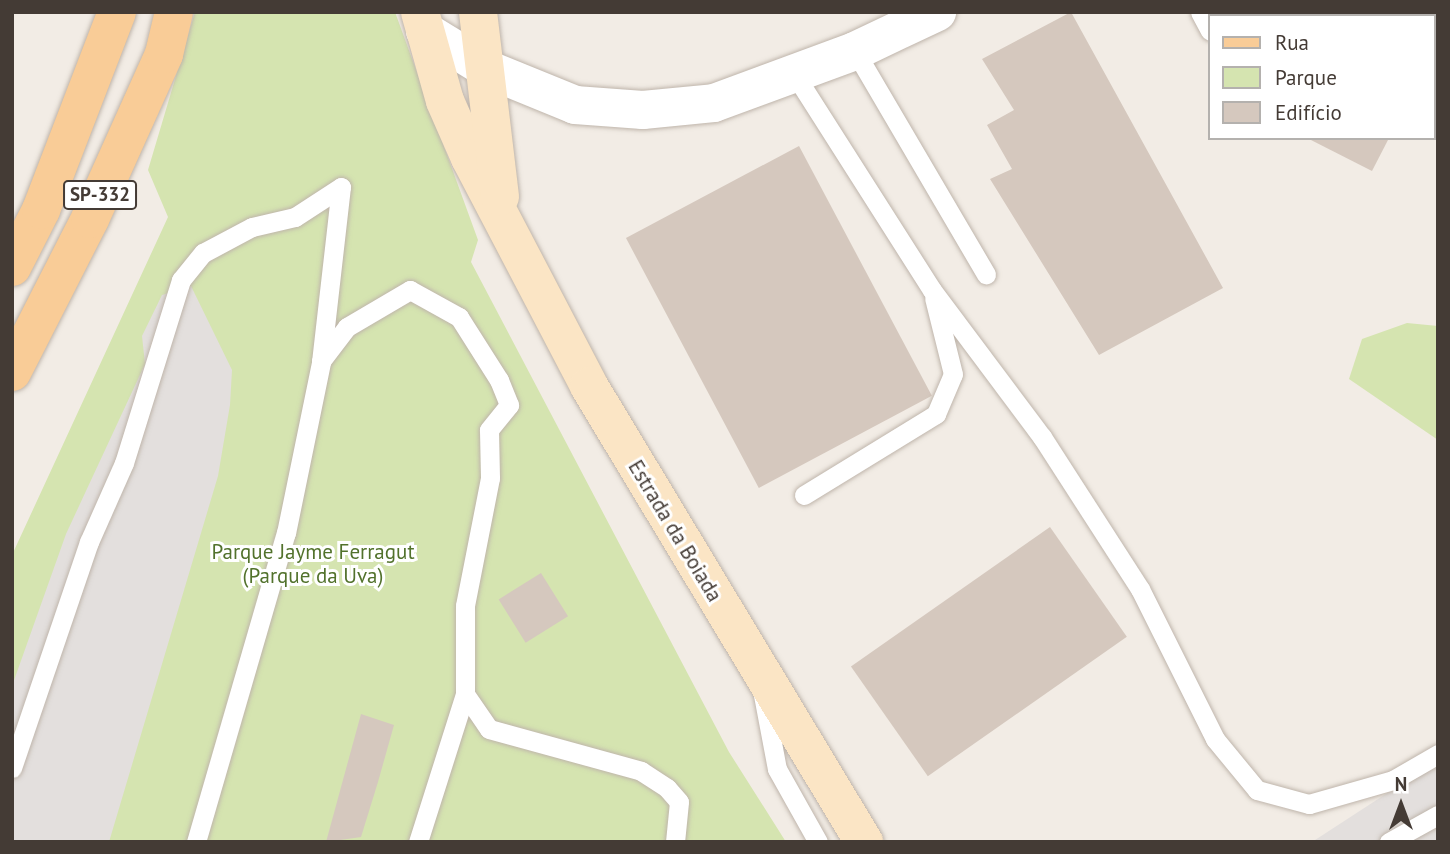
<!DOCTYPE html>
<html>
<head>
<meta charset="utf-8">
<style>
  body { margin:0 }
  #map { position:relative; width:1450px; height:854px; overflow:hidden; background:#f2ece5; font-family:"PT Sans",sans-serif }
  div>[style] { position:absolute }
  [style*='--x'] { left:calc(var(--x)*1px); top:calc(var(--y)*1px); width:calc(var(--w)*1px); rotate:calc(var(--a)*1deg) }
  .green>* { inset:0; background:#d5e4b0 }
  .parking>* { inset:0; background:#e3dfdd }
  .building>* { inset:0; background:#d5c8be; transform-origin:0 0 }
  .roads { filter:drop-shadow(0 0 2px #bfb5ab) drop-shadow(0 0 2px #bfb5ab) }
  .lane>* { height:19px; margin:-9.5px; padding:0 9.5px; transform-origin:9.5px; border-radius:9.5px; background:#fff }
  .street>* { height:38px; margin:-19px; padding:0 19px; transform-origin:19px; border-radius:19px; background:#fff }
  .secondary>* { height:38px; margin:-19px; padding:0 19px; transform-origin:19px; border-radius:19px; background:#fbe5c5 }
  .primary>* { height:38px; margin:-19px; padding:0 19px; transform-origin:19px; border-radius:19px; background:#f9cc97 }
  span { translate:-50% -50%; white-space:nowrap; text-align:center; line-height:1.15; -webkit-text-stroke:6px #fff; paint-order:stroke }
  .shield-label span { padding:2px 5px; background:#fff; border:2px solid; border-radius:5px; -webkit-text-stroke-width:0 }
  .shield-label { font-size:19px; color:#443b35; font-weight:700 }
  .street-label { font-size:21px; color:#443b35 }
  .park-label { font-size:21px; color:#52722c }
  .frame { position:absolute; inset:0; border:14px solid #443b35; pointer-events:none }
  .legend { position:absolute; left:1208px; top:14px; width:228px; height:126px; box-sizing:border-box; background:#fff; border:2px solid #b4b1ae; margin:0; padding:9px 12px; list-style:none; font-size:21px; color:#443b35 }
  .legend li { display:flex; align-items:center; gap:14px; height:35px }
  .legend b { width:35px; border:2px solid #b4b1ae }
  .north { position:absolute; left:1366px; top:770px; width:70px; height:70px; -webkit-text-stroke:5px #fff; paint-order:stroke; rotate:0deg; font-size:19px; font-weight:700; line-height:28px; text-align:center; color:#443b35 }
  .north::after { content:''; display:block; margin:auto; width:24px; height:32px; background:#443b35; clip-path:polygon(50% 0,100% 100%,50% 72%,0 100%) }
</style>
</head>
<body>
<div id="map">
  <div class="green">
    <i style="clip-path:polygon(195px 12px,395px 12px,478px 240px,471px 262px,729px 752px,786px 842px,12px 842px,12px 555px,168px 217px,148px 170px)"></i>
    <i style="clip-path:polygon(1407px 323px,1438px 326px,1438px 440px,1349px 379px,1362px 339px)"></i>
  </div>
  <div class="parking">
    <i style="clip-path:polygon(191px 286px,232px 370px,230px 405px,218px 476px,109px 842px,12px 842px,12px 686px,66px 534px,145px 364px,142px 336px,162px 295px)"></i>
    <i style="clip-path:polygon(1438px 760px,1438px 842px,1312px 842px)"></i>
  </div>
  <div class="building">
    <i style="clip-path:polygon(1071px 12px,1223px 288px,1099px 355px,990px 179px,1012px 169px,987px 125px,1014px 110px,982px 59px)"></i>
    <i style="clip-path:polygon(1307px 138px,1389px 138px,1372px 171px)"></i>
    <i style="left:799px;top:146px;width:283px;height:196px;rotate:62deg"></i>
    <i style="left:1050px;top:527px;width:134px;height:243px;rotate:55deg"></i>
    <i style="left:541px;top:573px;width:51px;height:50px;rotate:58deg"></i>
    <i style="clip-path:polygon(361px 714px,394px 725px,378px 782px,361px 837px,326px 842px)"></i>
  </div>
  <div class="roads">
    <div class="lane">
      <i style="--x:1200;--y:12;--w:21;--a:62"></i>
      <i style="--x:1395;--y:12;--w:4;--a:63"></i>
      <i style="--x:855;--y:51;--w:259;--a:59.6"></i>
      <i style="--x:1434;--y:69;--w:6;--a:45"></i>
      <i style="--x:795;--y:75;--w:255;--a:57.5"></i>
      <i style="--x:932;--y:290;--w:184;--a:53.2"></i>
      <i style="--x:1042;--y:437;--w:181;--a:57.2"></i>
      <i style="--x:1140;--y:589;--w:168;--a:63.4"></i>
      <i style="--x:1215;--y:739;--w:66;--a:50.5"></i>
      <i style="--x:1257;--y:790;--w:54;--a:15.1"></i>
      <i style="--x:1309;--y:804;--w:87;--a:-15.9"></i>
      <i style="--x:1393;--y:780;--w:52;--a:-30"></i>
      <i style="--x:321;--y:361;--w:43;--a:-52.6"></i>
      <i style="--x:347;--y:327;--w:73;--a:-30.4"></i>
      <i style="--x:410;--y:290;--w:56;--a:28.9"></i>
      <i style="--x:459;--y:317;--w:75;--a:57.6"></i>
      <i style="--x:499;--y:380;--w:27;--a:68"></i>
      <i style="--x:509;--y:405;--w:32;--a:129"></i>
      <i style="--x:489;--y:430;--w:48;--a:88.8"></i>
      <i style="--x:490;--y:478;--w:130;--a:101.1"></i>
      <i style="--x:465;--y:606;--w:88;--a:90"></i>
      <i style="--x:804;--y:495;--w:155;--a:-31.5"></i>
      <i style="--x:936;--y:414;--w:43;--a:-67"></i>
      <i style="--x:953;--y:374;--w:78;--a:-104"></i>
      <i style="--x:763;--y:695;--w:75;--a:79.3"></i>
      <i style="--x:777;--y:769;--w:84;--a:60.7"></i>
      <i style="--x:12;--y:768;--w:239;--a:-71.2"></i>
      <i style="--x:89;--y:542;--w:86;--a:-66.1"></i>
      <i style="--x:124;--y:463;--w:192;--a:-72.7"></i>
      <i style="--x:181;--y:280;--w:35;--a:-51"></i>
      <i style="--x:203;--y:253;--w:55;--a:-28"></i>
      <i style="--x:252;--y:227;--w:44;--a:-13.1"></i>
      <i style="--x:295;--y:217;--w:55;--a:-33.1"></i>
      <i style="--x:196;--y:842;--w:322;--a:-73.8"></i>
      <i style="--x:286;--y:533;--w:175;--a:-78.4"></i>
      <i style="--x:321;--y:362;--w:176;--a:-83.5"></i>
      <i style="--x:418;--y:842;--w:155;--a:-72.4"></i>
      <i style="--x:465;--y:694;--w:42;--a:55.6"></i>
      <i style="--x:489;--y:729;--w:158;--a:15.4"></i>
      <i style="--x:641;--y:771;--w:31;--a:33"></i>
      <i style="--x:667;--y:788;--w:18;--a:49"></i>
      <i style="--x:679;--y:802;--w:40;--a:95.7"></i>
      <i style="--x:1389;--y:842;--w:56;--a:-28.9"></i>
    </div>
    <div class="street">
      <i style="--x:425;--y:31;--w:73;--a:31.5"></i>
      <i style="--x:487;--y:69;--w:95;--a:22.2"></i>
      <i style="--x:575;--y:105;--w:68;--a:4.2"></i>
      <i style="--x:643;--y:110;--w:71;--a:-5.6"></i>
      <i style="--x:714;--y:103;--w:150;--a:-20.2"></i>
      <i style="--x:855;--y:51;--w:91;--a:-25.4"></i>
    </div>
    <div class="secondary">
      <i style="--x:420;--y:12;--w:92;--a:74.3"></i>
      <i style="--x:445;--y:101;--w:62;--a:66.3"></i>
      <i style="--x:470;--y:158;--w:257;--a:62.4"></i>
      <i style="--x:589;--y:386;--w:533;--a:58.91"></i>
      <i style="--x:478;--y:12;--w:186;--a:83.2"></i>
    </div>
    <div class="primary">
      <i style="--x:12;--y:267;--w:64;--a:-63"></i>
      <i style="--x:41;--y:210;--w:212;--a:-69"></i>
      <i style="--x:12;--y:372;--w:172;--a:-63"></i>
      <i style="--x:90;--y:219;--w:181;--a:-65.8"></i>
      <i style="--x:164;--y:54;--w:43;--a:-76.6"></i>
    </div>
  </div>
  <div class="shield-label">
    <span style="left:100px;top:195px">SP-332</span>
  </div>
  <div class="street-label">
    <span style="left:675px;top:531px;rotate:59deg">Estrada da Boiada</span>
  </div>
  <div class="park-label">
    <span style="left:313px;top:564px">Parque Jayme Ferragut<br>(Parque da Uva)</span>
  </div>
  <div class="frame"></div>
  <ul class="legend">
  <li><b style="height:9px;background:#f9cc97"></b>Rua</li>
  <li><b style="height:19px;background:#d5e4b0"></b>Parque</li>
  <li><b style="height:19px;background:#d5c8be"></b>Edifício</li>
  </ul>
  <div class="north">N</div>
</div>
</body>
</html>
